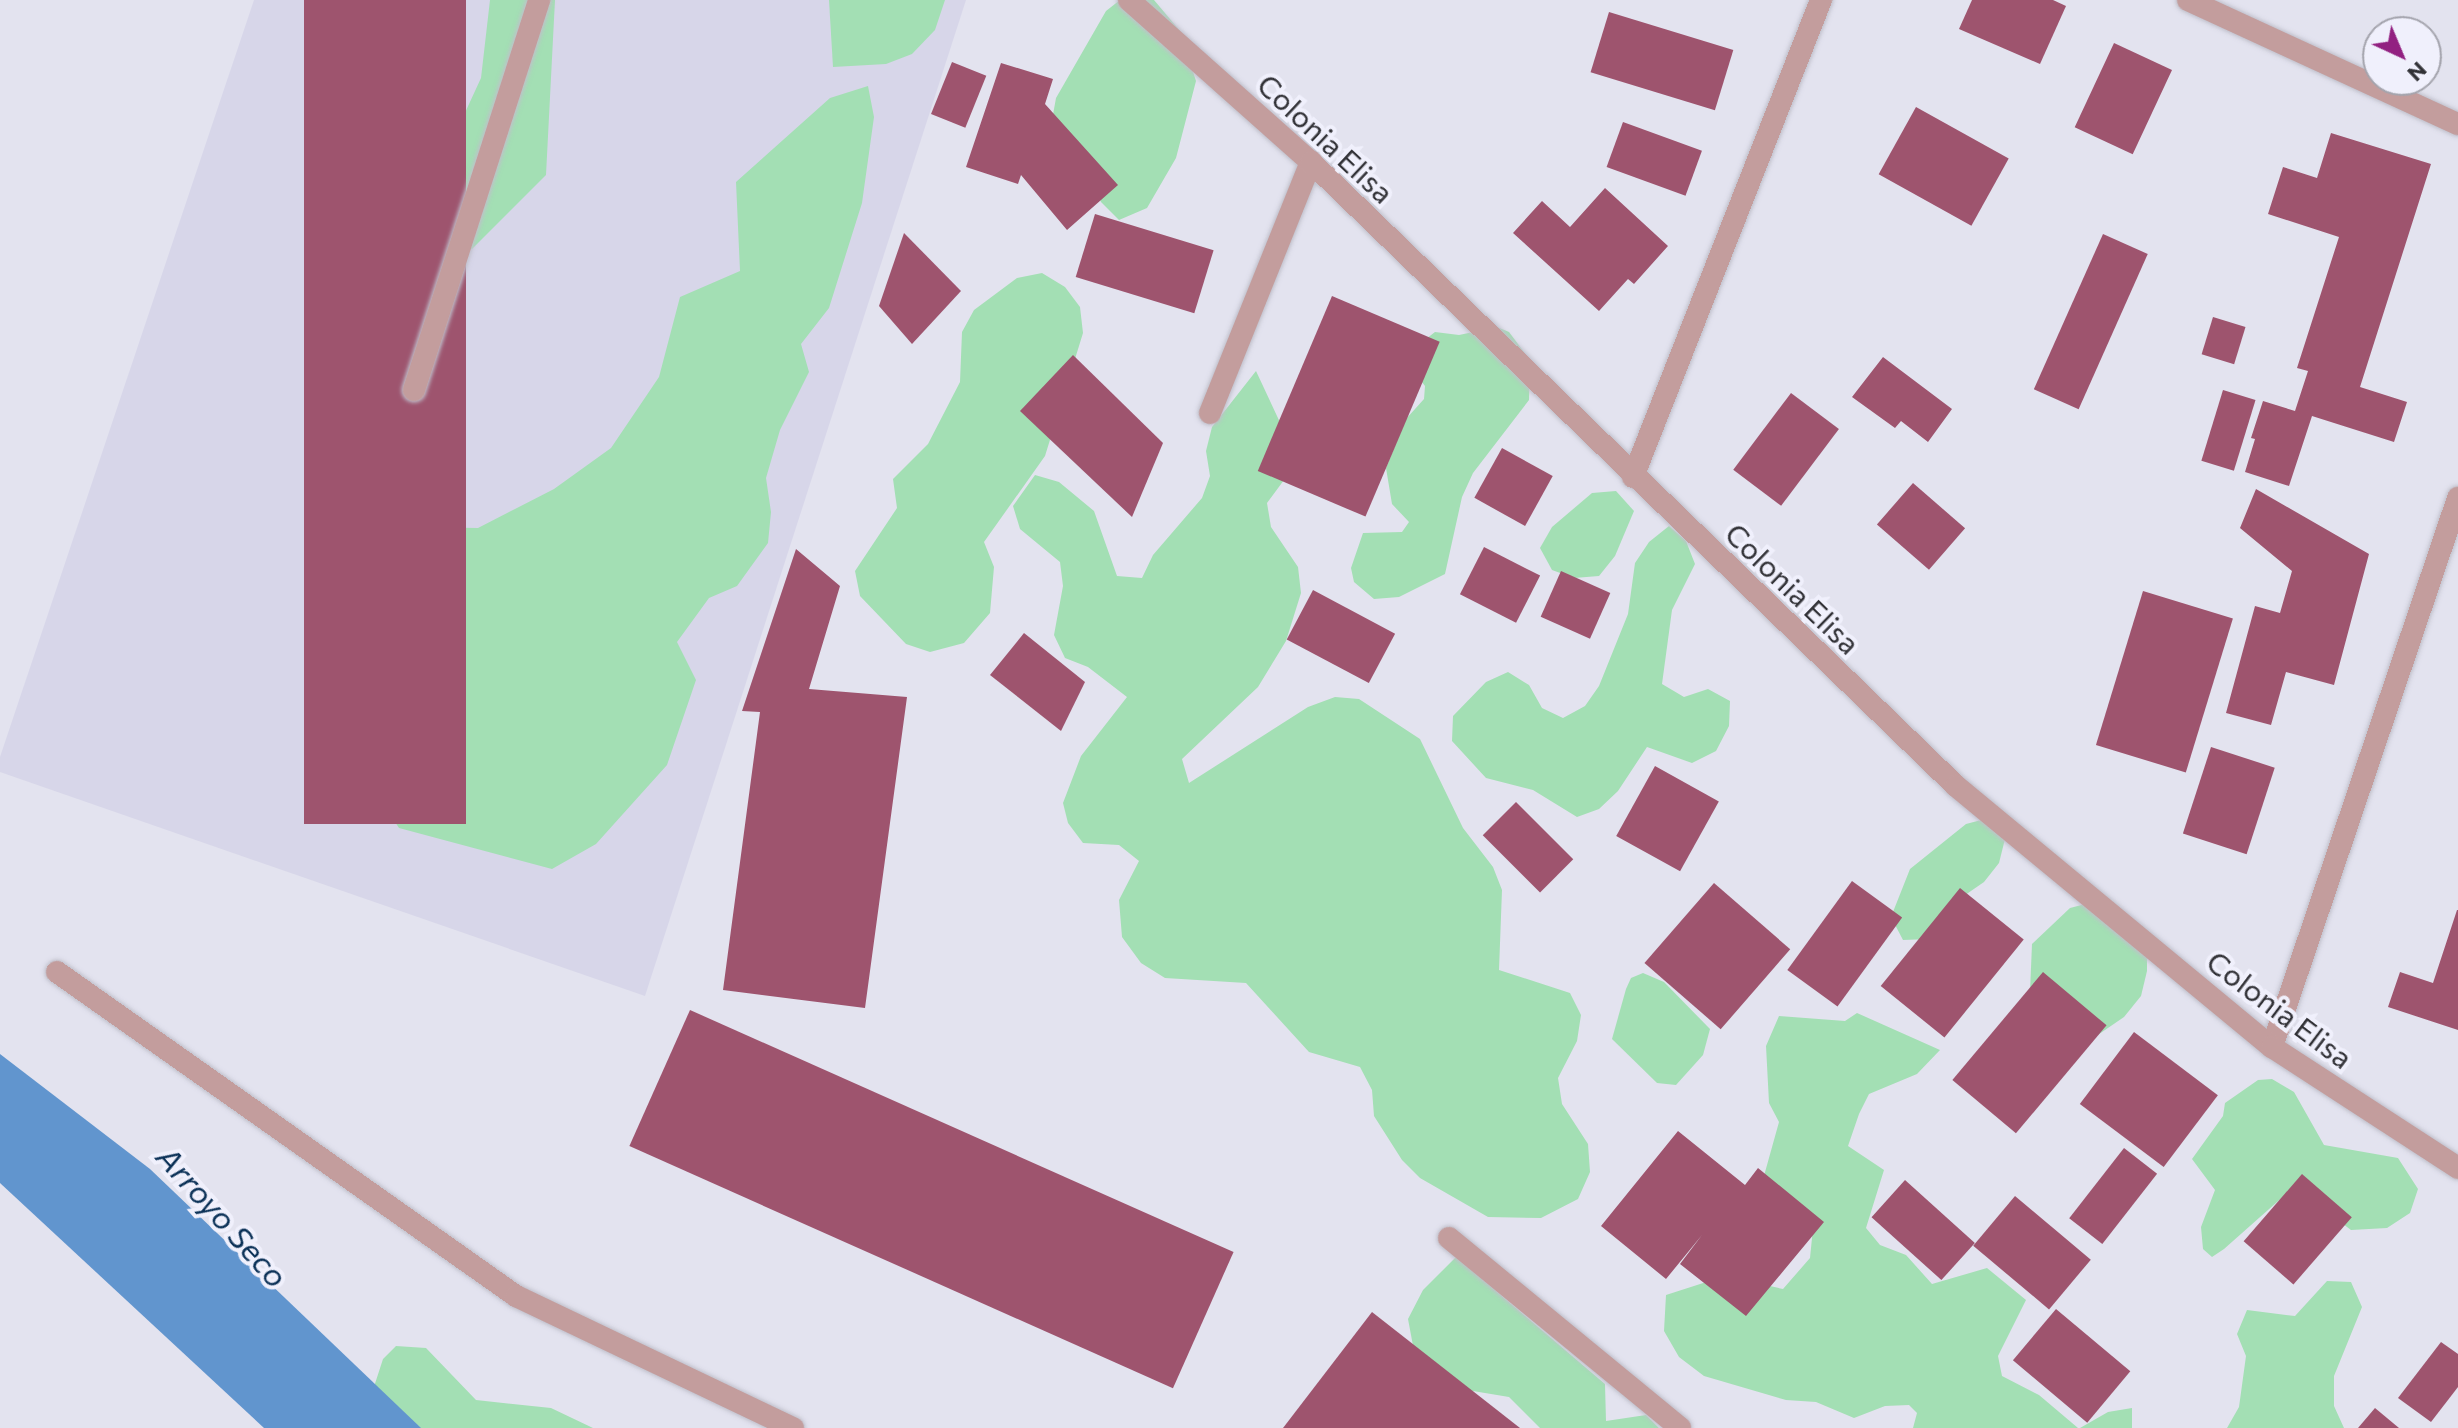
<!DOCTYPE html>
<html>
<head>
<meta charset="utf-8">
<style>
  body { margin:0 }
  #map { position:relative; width:2458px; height:1428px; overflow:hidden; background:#e3e3ef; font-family:Commissioner,sans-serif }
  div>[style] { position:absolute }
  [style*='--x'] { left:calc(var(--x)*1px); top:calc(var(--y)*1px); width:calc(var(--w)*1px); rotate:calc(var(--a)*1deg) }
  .built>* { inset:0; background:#d7d6e9 }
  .green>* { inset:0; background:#a3dfb4 }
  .water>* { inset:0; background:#6195ce }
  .building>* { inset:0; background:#9e546e; transform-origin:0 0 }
  .roads { filter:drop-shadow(0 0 2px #bfbfca) drop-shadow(0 0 2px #bfbfca) }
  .service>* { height:22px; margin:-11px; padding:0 11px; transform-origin:11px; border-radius:11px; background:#c39d9d }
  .minor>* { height:22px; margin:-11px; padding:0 11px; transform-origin:11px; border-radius:11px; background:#c39d9d }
  .tertiary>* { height:22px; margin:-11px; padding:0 11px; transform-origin:11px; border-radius:11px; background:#c39d9d }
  span { translate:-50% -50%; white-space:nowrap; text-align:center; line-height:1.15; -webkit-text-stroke:8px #f0f0fc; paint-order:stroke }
  .street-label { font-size:30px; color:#313136 }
  .water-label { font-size:32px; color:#0b3157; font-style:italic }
  .north { position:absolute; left:2362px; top:16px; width:80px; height:80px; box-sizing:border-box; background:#f0f0fc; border:2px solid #a4a4ad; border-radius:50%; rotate:136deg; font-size:22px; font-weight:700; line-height:32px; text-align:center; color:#313136 }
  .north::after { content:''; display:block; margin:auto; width:28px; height:36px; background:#922181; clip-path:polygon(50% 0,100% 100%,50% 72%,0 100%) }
</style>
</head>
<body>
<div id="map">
  <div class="built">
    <i style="clip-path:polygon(254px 0,966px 0,645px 996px,0 772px,0 757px)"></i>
  </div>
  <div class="green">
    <i style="clip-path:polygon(490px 0,555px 0,546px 175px,472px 249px,429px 249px,440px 167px,481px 78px)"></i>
    <i style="clip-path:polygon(829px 0,945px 0,935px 30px,912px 54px,886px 64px,833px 67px)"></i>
    <i style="clip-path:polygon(1120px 0,1154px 0,1180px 31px,1196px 81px,1176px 158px,1147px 208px,1119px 220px,1101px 202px,1082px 157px,1052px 120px,1056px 98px,1106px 11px)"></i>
    <i style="clip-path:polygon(868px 86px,874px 117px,862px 203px,829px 308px,801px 344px,809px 372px,780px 430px,766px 478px,771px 512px,768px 543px,737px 586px,709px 598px,677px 642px,696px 680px,667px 765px,596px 844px,552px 869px,399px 828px,357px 764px,344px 696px,359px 621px,334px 596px,313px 531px,369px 431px,405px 459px,415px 527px,478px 528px,554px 489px,611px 448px,659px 377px,680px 297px,740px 271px,736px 182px,830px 98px)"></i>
    <i style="clip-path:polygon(1042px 273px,1065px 287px,1080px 307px,1083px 333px,1045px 456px,984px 542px,994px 567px,990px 613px,964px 643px,930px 652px,906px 644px,860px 596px,855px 571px,897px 508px,893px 479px,928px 444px,960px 382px,962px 332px,974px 310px,1017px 278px)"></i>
    <i style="clip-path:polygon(1497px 327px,1509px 332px,1530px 360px,1529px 400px,1473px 473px,1462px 497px,1445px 574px,1399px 597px,1374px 599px,1354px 582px,1351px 568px,1363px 533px,1402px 532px,1409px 522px,1392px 504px,1386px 468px,1406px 419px,1424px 399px,1425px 386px,1418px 377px,1426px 339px,1435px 332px,1459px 335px)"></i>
    <i style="clip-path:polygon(1256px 371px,1298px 461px,1267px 503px,1271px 527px,1298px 567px,1301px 593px,1286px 641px,1258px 687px,1182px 759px,1189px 783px,1308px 707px,1335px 697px,1359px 699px,1420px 739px,1463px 828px,1493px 867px,1502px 890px,1499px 970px,1570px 993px,1581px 1015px,1577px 1041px,1558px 1078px,1562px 1104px,1588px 1144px,1590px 1172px,1578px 1199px,1541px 1218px,1488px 1217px,1420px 1178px,1402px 1160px,1374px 1116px,1372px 1090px,1360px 1067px,1309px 1052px,1246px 983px,1165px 978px,1141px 963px,1122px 937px,1119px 900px,1139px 861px,1119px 845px,1083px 843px,1068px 823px,1063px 803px,1081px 756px,1127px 697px,1088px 667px,1065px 658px,1054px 635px,1063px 586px,1060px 562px,1020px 529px,1013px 506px,1035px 475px,1059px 482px,1094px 511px,1117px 576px,1142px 578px,1153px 555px,1202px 498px,1210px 476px,1206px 451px,1212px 427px)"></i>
    <i style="clip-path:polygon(1616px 491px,1634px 511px,1615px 556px,1599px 576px,1574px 578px,1552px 570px,1540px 548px,1552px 527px,1592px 493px)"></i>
    <i style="clip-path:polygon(1669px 526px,1686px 541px,1695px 564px,1672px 610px,1662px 684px,1684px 697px,1708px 689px,1730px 701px,1729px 726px,1716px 751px,1692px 763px,1647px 747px,1618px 791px,1599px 809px,1577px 817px,1533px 790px,1486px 778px,1452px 741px,1453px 716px,1486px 682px,1508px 672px,1529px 685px,1542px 708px,1563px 718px,1585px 706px,1599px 686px,1628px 614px,1635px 563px,1649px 542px)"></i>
    <i style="clip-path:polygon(1989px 818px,2006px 835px,1999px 863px,1984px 882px,1942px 911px,1929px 939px,1903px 940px,1891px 917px,1910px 869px,1966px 824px)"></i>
    <i style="clip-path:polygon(2093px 902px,2147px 947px,2147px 971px,2141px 996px,2124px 1017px,2089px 1041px,2030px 992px,2032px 944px,2070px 908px)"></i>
    <i style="clip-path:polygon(1643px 973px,1664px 982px,1710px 1029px,1703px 1055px,1676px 1085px,1657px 1083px,1612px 1039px,1626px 989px,1631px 978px)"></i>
    <i style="clip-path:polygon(1857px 1013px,1940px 1050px,1917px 1074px,1869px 1094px,1859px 1114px,1848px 1146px,1884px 1170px,1866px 1228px,1880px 1245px,1906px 1255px,1932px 1284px,1987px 1268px,2026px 1300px,1998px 1356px,2002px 1376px,2039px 1395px,2078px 1428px,1913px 1428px,1917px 1413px,1909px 1405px,1885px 1406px,1854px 1418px,1816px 1402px,1786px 1400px,1704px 1376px,1679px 1357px,1664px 1331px,1666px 1295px,1725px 1276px,1783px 1289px,1810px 1258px,1813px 1228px,1762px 1183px,1779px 1122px,1769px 1103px,1766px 1046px,1779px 1016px,1845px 1021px)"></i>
    <i style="clip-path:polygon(2272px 1079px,2294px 1092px,2324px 1145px,2398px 1158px,2418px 1189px,2410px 1213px,2387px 1228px,2351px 1230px,2294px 1187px,2224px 1249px,2212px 1257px,2203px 1249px,2201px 1227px,2215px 1190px,2192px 1159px,2223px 1116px,2225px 1103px,2258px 1080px)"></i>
    <i style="clip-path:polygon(1456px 1257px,1605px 1384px,1606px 1421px,1646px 1415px,1659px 1428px,1540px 1428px,1509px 1397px,1455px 1388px,1417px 1367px,1408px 1319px,1423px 1290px)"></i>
    <i style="clip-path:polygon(2327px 1281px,2351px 1282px,2362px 1307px,2334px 1376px,2334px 1406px,2344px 1428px,2227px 1428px,2239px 1407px,2246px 1356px,2237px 1334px,2247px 1310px,2295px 1316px)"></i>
    <i style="clip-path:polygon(396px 1346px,426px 1348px,476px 1400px,551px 1408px,593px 1428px,389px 1428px,370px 1399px,383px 1359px)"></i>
    <i style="clip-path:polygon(2132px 1408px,2132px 1428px,2080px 1428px,2108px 1412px)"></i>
  </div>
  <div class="water">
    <i style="clip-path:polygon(0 1054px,150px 1169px,421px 1428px,264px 1428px,0 1183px)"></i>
  </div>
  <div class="building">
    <i style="left:304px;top:0;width:162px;height:824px"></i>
    <i style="clip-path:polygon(1972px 0,2053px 0,2066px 6px,2040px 64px,1959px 29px)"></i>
    <i style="left:1609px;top:12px;width:130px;height:63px;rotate:17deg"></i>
    <i style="left:2114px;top:43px;width:64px;height:93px;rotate:25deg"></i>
    <i style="left:952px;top:62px;width:37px;height:56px;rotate:22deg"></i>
    <i style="clip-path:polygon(1001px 63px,1053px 79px,1045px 104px,1118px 185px,1067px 230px,1021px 175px,1018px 184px,966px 167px)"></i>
    <i style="left:1916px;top:107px;width:106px;height:77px;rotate:29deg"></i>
    <i style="left:1623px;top:122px;width:84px;height:48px;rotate:20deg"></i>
    <i style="clip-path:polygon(2331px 133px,2431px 164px,2360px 387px,2407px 402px,2394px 442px,2312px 416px,2289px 486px,2245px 472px,2255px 439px,2251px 438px,2263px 401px,2295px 411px,2308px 371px,2297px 368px,2339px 237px,2268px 214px,2283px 167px,2317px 178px)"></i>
    <i style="clip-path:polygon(1605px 188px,1668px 246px,1634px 284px,1628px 279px,1599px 311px,1513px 233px,1542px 201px,1570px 227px)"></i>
    <i style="left:1095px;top:214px;width:124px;height:66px;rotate:17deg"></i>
    <i style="clip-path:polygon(904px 233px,961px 291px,912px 344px,879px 306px)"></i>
    <i style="left:2103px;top:234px;width:49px;height:170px;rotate:24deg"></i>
    <i style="left:1332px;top:296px;width:117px;height:190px;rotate:23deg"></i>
    <i style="left:2213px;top:317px;width:34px;height:39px;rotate:17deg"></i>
    <i style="clip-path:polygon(1073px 355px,1163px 443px,1132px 517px,1020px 411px)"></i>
    <i style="clip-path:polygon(1883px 357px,1952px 409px,1928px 442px,1901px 421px,1895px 428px,1852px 397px)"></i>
    <i style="left:2223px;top:390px;width:34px;height:74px;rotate:17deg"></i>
    <i style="left:1791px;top:393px;width:60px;height:96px;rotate:37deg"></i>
    <i style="left:1502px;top:448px;width:58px;height:57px;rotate:29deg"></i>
    <i style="left:1913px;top:483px;width:69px;height:55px;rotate:41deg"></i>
    <i style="clip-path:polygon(2256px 489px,2369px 554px,2334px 685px,2286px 672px,2271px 725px,2226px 713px,2255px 606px,2280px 613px,2292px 571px,2240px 528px)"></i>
    <i style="left:1484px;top:547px;width:63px;height:53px;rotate:27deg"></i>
    <i style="clip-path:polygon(796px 549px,840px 586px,809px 689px,907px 697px,865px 1008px,723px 990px,760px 712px,742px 711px)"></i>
    <i style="left:1561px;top:571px;width:54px;height:50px;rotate:24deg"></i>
    <i style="left:1313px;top:590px;width:93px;height:56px;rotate:28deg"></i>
    <i style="left:2143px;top:591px;width:94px;height:161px;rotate:17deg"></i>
    <i style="clip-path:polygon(1024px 633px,1085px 682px,1061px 731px,990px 675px)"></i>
    <i style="left:2211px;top:747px;width:67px;height:91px;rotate:18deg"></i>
    <i style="left:1655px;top:766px;width:73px;height:80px;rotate:29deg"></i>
    <i style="left:1516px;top:802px;width:81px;height:47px;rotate:45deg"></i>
    <i style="left:1852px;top:881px;width:62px;height:110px;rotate:36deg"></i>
    <i style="left:1714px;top:883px;width:101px;height:106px;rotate:41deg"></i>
    <i style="left:1960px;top:888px;width:82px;height:126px;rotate:39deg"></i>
    <i style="clip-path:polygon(2457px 910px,2458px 910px,2458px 1030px,2388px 1007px,2400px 972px,2433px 983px)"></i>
    <i style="left:2043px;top:972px;width:83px;height:141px;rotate:40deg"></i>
    <i style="left:690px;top:1010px;width:595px;height:149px;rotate:24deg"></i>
    <i style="left:2134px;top:1032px;width:105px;height:90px;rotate:37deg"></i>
    <i style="clip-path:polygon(1678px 1131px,1745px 1185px,1758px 1168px,1824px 1222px,1746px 1316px,1680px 1264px,1702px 1235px,1666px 1279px,1601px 1226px)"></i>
    <i style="left:2124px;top:1148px;width:42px;height:89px;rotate:38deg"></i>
    <i style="left:2302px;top:1174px;width:66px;height:89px;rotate:41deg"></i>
    <i style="left:1905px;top:1180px;width:94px;height:50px;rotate:42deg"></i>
    <i style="left:2015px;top:1196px;width:99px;height:65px;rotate:40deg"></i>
    <i style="left:2056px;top:1309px;width:97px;height:67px;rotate:40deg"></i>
    <i style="clip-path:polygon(1372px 1312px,1520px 1428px,1283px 1428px)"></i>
    <i style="clip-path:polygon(2441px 1342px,2458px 1354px,2458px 1387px,2431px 1422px,2398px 1398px)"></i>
    <i style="clip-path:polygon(2375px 1408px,2399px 1428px,2358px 1428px)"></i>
  </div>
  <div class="roads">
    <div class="service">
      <i style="--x:414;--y:390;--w:410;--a:-72.2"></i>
      <i style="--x:1210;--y:413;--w:271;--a:-68.1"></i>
      <i style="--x:57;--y:972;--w:562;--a:35.22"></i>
      <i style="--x:516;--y:1296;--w:307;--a:25.5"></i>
    </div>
    <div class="minor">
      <i style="--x:2188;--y:0;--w:297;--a:24.7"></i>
      <i style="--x:1633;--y:477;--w:513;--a:-68.49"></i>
      <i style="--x:2272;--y:1047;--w:580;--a:-71.28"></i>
      <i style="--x:1449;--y:1238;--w:299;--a:39.4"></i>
    </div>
    <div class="tertiary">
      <i style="--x:1129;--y:0;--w:244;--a:41.7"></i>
      <i style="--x:1311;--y:162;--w:897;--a:44.05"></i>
      <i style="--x:1956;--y:786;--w:410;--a:39.6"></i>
      <i style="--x:2272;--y:1047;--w:222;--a:33"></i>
    </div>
  </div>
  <div class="street-label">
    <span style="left:1326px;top:138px;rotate:43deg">Colonia Elisa</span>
    <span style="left:1793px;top:588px;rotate:44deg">Colonia Elisa</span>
    <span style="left:2280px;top:1009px;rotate:37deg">Colonia Elisa</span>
  </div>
  <div class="water-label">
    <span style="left:223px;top:1216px;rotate:48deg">Arroyo Seco</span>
  </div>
  <div class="north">N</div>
</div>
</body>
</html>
